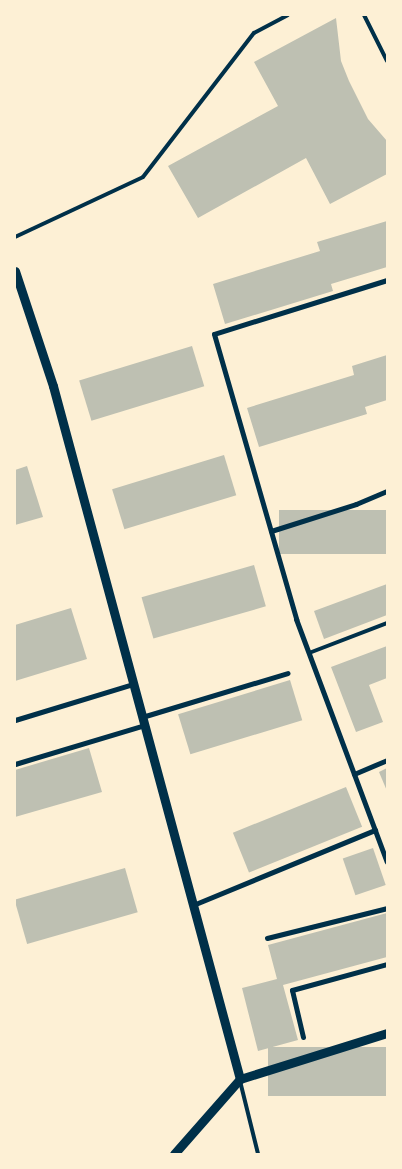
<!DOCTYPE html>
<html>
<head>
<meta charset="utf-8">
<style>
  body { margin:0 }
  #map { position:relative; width:402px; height:1169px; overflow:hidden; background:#fdf0d5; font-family:"Space Grotesk",sans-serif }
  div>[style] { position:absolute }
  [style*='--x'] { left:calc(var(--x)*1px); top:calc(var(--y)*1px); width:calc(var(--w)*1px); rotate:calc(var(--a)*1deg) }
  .building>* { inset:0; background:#bec0b2; transform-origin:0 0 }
  .service>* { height:4px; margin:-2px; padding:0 2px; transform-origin:2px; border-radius:2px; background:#003049 }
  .minor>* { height:5px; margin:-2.5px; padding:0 2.5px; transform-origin:2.5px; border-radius:2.5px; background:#003049 }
  .tertiary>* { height:9px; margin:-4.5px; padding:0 4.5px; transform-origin:4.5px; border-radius:4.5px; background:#003049 }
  span { translate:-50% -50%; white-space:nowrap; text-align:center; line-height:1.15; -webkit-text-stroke:4px #fdf0d5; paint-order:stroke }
  .frame { position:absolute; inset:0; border:16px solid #fdf0d5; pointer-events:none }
</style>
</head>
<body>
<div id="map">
  <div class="building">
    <i style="clip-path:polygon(336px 18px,341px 61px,349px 81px,368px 119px,387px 141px,387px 174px,330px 204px,306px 158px,198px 218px,168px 166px,278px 106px,254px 62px)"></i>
    <i style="clip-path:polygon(387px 221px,387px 267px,331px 284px,333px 291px,225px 324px,213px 284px,320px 251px,317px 242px)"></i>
    <i style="left:192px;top:346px;width:42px;height:118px;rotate:73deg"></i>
    <i style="clip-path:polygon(387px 355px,387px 400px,365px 407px,367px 414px,259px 447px,247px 408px,354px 375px,352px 366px)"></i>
    <i style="left:224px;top:455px;width:42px;height:117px;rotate:73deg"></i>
    <i style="clip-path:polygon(27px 466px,43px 517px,15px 525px,15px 470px)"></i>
    <i style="left:387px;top:510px;width:44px;height:108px;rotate:90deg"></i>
    <i style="left:254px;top:565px;width:43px;height:117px;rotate:74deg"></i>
    <i style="clip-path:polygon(387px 584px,387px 615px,324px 639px,314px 611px)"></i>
    <i style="clip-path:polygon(71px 608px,87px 659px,15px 681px,15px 625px)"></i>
    <i style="clip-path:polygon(387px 646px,387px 678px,369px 685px,383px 722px,356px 732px,331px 667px)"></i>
    <i style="left:290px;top:680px;width:42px;height:117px;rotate:73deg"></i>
    <i style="clip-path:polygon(89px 748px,102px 792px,15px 817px,15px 770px)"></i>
    <i style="clip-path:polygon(387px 768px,387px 791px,379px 772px)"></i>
    <i style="left:346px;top:787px;width:43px;height:122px;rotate:68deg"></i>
    <i style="left:373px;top:848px;width:39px;height:32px;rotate:71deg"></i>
    <i style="left:125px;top:868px;width:46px;height:115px;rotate:74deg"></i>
    <i style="clip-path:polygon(387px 913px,387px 957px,283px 985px,298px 1040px,258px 1051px,242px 988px,277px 979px,268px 945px)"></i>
    <i style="left:387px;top:1047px;width:49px;height:119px;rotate:90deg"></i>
  </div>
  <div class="service">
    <i style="--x:364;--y:15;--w:51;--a:63.4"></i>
    <i style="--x:15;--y:237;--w:141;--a:-25.1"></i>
    <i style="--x:143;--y:177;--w:182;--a:-52.4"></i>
    <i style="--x:254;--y:33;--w:38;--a:-28"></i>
    <i style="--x:309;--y:653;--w:84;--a:-21"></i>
    <i style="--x:240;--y:1081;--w:75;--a:76.1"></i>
  </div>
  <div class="minor">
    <i style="--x:387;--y:280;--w:181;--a:162.7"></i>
    <i style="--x:214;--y:334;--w:297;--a:73.9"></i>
    <i style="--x:296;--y:619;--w:259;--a:69.5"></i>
    <i style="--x:271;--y:531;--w:89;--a:-17.6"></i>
    <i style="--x:356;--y:504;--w:34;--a:-23"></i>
    <i style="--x:142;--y:717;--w:152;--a:-16.8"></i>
    <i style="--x:15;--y:720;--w:123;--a:-17"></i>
    <i style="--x:15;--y:764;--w:136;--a:-16.7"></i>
    <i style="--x:354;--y:774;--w:36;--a:-23"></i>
    <i style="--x:193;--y:905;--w:197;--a:-22.4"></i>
    <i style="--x:267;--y:938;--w:124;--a:-14"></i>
    <i style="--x:303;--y:1037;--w:48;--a:-103.2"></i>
    <i style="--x:292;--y:990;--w:98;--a:-15.3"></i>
  </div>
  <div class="tertiary">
    <i style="--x:15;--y:271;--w:121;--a:71.7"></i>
    <i style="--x:53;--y:386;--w:718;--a:74.9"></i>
    <i style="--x:174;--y:1154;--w:100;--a:-48.7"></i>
    <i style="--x:240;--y:1079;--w:154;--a:-17.4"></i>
  </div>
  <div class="frame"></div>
</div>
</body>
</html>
